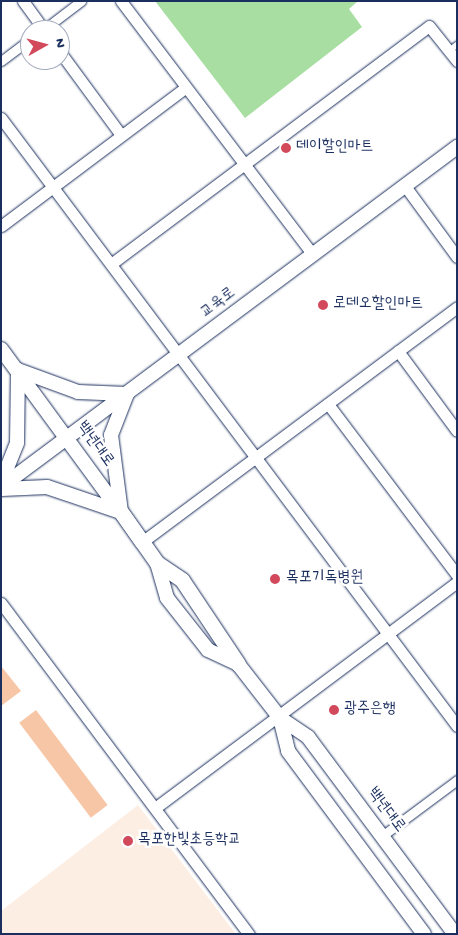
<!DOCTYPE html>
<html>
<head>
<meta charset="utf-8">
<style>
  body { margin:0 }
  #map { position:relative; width:458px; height:935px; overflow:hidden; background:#fff; font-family:"Gochi Hand","Poor Story",sans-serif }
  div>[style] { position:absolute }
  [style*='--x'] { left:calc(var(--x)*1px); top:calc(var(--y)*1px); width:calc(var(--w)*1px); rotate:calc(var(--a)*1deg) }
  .built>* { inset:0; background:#fdeee4 }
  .green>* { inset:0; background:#a8dea1 }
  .building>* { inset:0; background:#f7c6a6; transform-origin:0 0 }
  .roads { filter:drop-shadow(0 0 1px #1b2f5e) drop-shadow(0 0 1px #1b2f5e) }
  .service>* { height:5.5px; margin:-2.75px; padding:0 2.75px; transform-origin:2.75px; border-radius:2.75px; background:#fff }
  .pedestrian>* { height:9px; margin:-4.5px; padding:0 4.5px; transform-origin:4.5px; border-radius:4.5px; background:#fff }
  .minor>* { height:11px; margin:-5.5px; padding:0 5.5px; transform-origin:5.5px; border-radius:5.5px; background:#fff }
  .tertiary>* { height:14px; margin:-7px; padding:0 7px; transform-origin:7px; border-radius:7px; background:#fff }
  .secondary>* { height:15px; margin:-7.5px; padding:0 7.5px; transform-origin:7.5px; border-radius:7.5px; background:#fff }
  .dots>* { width:14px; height:14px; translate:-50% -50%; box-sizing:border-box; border:2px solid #fff; border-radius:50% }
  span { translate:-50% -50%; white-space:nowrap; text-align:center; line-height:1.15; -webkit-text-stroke:5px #fff; paint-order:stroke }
  .poi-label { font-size:16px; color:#1b2f5e }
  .left { translate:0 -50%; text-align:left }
  .street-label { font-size:16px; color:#1b2f5e }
  .frame { position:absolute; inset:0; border:2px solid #1b2f5e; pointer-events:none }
  .north { position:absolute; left:20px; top:20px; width:50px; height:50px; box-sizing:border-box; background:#fff; border:1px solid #a4acbf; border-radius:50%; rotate:83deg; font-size:14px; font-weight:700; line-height:20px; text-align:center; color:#1b2f5e }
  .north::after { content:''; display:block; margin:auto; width:18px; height:22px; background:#d1495b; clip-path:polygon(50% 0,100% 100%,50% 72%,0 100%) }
</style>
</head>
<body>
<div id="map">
  <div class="built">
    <i style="clip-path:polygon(138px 805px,235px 933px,1px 934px,1px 911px)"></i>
  </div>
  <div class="green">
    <i style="clip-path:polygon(155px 1px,358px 1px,349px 9px,362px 27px,245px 118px)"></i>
  </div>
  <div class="building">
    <i style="clip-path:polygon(1px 666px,21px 691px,1px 706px)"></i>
    <i style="left:36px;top:710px;width:119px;height:21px;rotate:53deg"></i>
  </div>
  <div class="roads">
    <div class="service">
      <i style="--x:449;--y:51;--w:10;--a:-37"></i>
    </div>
    <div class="pedestrian">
      <i style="--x:43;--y:30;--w:48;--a:-37.3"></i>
      <i style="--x:1;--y:61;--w:36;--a:-37"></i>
      <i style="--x:382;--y:836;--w:94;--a:-36.7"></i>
    </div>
    <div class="minor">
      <i style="--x:23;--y:1;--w:36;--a:54"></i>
      <i style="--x:121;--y:1;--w:318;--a:52.9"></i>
      <i style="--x:60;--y:52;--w:103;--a:53.7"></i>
      <i style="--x:1;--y:118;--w:760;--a:53.13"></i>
      <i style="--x:405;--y:186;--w:88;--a:53.8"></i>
      <i style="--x:1;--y:226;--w:231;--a:-36.9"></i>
      <i style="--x:111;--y:264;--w:397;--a:-36.8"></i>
      <i style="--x:429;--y:26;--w:45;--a:51.3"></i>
      <i style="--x:398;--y:351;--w:99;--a:53.6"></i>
      <i style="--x:328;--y:404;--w:214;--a:53"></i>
      <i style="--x:142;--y:542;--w:393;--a:-36.7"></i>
      <i style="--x:1;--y:603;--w:414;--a:53.2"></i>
      <i style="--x:155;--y:808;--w:377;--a:-36.8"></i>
    </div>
    <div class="tertiary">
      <i style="--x:1;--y:349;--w:200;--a:53.8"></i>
      <i style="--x:1;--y:483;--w:43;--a:-68.2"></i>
      <i style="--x:17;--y:443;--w:73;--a:-89.2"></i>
      <i style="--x:18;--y:370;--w:64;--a:20.1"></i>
      <i style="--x:78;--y:392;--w:49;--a:2.3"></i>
      <i style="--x:127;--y:394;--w:44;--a:111.3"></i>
      <i style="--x:111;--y:435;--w:78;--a:82.6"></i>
      <i style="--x:1;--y:487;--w:569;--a:-36.71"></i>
      <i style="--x:2;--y:489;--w:45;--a:-2.5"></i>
      <i style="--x:47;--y:487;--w:78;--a:18.7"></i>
      <i style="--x:157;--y:563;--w:36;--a:74"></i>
      <i style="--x:167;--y:598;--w:66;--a:51.7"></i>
      <i style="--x:208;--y:650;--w:33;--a:25"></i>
      <i style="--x:238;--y:664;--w:68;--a:52.1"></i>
      <i style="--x:280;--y:718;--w:34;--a:34"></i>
      <i style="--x:308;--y:737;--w:246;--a:53.3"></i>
      <i style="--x:280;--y:718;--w:34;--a:76"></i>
      <i style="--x:288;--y:751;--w:228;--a:53.4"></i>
    </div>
    <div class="secondary">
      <i style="--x:142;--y:542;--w:37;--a:-125"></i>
      <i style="--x:121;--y:512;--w:62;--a:54.8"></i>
      <i style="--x:157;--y:563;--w:30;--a:34"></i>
      <i style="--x:182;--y:580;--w:101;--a:56.3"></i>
    </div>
  </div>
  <div class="dots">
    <i style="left:286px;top:148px;background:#d1495b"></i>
    <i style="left:323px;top:305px;background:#d1495b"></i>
    <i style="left:275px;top:579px;background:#d1495b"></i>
    <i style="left:334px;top:710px;background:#d1495b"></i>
    <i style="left:128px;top:841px;background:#d1495b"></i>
  </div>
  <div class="poi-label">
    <span class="left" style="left:296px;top:148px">데이할인마트</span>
    <span class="left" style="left:333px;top:305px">로데오할인마트</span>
    <span class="left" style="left:286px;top:579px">목포기독병원</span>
    <span class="left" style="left:344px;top:710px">광주은행</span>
    <span class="left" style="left:138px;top:841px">목포한빛초등학교</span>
  </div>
  <div class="street-label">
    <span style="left:219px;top:304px;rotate:-37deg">교육로</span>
    <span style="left:94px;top:445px;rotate:54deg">백년대로</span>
    <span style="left:385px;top:811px;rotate:53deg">백년대로</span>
  </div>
  <div class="frame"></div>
  <div class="north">N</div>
</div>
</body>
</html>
